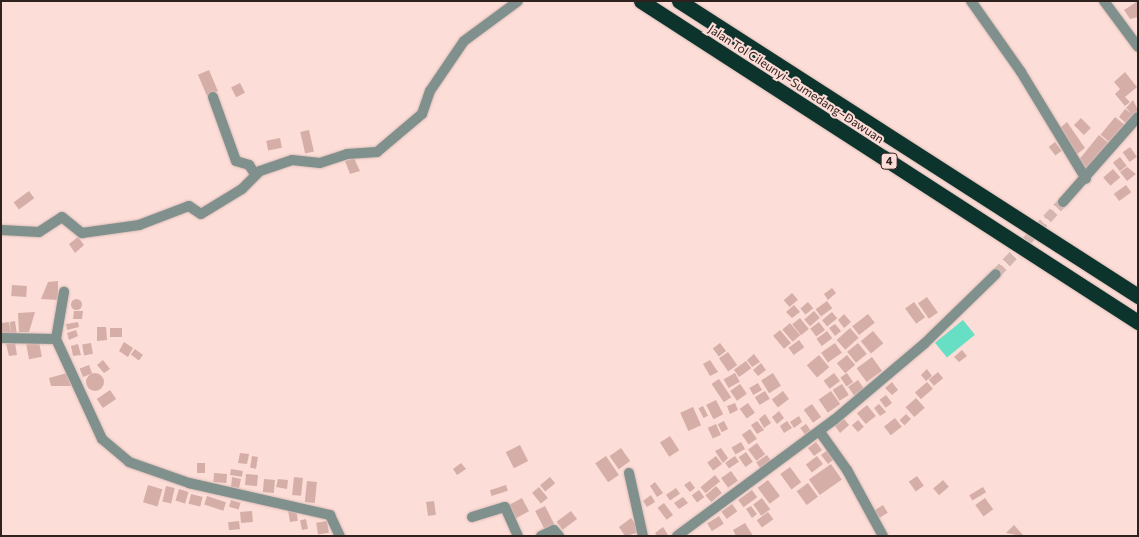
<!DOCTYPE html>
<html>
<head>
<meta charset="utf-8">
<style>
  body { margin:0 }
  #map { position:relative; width:1139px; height:537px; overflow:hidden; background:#fdddd7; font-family:Commissioner,sans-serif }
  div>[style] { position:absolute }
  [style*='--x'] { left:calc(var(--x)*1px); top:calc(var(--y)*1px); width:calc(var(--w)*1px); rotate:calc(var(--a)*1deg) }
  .water>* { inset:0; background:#66dfc5; transform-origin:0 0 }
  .building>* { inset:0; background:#d5aea8; transform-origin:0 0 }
  .round { border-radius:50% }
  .minor-tunnel>* { height:10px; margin-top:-5px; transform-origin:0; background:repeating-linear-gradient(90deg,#d4b7b2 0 10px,transparent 0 15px) }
  .roads { filter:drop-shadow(0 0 1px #d8bbb6) drop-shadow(0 0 1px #d8bbb6) }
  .minor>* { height:10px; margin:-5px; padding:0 5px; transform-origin:5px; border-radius:5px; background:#80908c }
  .highway>* { height:15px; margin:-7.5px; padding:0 7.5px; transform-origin:7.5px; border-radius:7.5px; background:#0d342c }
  span { translate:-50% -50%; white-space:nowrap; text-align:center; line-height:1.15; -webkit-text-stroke:4px #fdddd7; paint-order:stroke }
  .shield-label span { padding:1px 4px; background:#fdddd7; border:1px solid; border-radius:4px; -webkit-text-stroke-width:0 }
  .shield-label { font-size:11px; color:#2f211e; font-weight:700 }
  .street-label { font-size:12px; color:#2f211e }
  .frame { position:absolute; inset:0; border:2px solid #2f211e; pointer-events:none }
</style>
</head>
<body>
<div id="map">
  <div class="water">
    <i style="left:963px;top:320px;width:19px;height:36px;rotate:51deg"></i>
  </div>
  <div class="building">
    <i style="clip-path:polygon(1138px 1px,1138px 17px,1130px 19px,1124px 10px)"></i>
    <i style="left:209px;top:70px;width:23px;height:12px;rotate:67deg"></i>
    <i style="clip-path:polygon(1125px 72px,1137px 87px,1125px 97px,1130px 102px,1125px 106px,1115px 94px,1120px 89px,1114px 82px)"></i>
    <i style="left:240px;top:83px;width:11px;height:10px;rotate:63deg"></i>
    <i style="clip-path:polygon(1133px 100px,1138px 110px,1127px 124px,1119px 117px,1125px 109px,1131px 113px,1126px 108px)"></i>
    <i style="left:1115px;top:117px;width:14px;height:23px;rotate:39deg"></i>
    <i style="left:1081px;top:118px;width:14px;height:10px;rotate:45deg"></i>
    <i style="clip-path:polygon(1067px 122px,1085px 148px,1076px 155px,1060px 136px,1064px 133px,1060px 128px)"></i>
    <i style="left:309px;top:130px;width:22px;height:9px;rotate:77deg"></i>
    <i style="left:1099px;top:135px;width:13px;height:35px;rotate:39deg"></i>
    <i style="left:280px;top:138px;width:10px;height:14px;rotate:79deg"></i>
    <i style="left:1055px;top:142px;width:11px;height:8px;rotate:52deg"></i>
    <i style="left:1130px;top:147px;width:12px;height:9px;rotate:55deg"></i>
    <i style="left:1120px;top:157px;width:11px;height:9px;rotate:52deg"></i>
    <i style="clip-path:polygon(354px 158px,360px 171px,350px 174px,345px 161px)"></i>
    <i style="clip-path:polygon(1127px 167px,1136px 174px,1127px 181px,1120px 172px)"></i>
    <i style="left:1113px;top:169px;width:11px;height:13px;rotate:49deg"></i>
    <i style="left:1126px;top:185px;width:9px;height:15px;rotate:54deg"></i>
    <i style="left:29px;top:191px;width:9px;height:19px;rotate:54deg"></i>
    <i style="clip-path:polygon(78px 237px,84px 245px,75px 253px,69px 244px)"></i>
    <i style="clip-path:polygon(58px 281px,58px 300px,41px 299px,48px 282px)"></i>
    <i style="left:12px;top:285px;width:15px;height:11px;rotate:4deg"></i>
    <i style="clip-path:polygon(832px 288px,836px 293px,828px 300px,824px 294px)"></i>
    <i style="left:792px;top:293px;width:9px;height:11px;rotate:49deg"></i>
    <i style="left:927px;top:297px;width:19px;height:11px;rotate:55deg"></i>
    <i class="round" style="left:70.5px;top:298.5px;width:11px;height:11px"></i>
    <i style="left:827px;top:301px;width:9px;height:14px;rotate:54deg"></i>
    <i style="left:808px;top:302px;width:8px;height:10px;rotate:50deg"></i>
    <i style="left:914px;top:302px;width:19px;height:11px;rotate:54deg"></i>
    <i style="clip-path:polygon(794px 305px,800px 312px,792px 318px,786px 312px)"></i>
    <i style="clip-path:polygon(74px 311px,83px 311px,82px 319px,73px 319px)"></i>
    <i style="left:814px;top:311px;width:9px;height:13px;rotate:49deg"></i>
    <i style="clip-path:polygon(35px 312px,29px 332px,19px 332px,18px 313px)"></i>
    <i style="left:832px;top:312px;width:8px;height:13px;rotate:50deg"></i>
    <i style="clip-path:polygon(844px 314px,851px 322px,844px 328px,838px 320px)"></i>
    <i style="left:868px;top:314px;width:11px;height:20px;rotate:52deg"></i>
    <i style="left:800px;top:318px;width:14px;height:10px;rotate:51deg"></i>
    <i style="clip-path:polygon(15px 321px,17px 335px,11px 336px,10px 322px)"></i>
    <i style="clip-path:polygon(9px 322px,11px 333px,1px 334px,1px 323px)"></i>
    <i style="clip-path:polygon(78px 322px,79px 327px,67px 330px,66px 324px)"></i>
    <i style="left:819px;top:322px;width:10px;height:11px;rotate:53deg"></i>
    <i style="left:790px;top:323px;width:16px;height:10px;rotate:50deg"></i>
    <i style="clip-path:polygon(835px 324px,841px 331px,835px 336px,829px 328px)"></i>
    <i style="clip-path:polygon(97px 327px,106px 327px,107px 340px,97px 341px)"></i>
    <i style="left:122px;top:328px;width:9px;height:12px;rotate:90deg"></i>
    <i style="left:850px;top:328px;width:13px;height:18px;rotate:48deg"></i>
    <i style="clip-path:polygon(76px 330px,78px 336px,69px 340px,67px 333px)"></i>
    <i style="left:780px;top:330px;width:17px;height:9px;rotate:50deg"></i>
    <i style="left:827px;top:331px;width:9px;height:13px;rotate:54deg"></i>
    <i style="left:873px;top:331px;width:16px;height:16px;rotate:50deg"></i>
    <i style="left:799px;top:340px;width:9px;height:13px;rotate:54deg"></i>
    <i style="left:39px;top:342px;width:15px;height:13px;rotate:79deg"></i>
    <i style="clip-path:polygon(124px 342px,133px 348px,128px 357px,119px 351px)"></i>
    <i style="clip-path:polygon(15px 343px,17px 355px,9px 356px,6px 344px)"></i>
    <i style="left:91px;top:343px;width:11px;height:9px;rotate:80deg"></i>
    <i style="left:720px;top:343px;width:10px;height:9px;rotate:53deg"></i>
    <i style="left:835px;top:343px;width:12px;height:17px;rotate:55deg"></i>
    <i style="left:858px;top:343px;width:14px;height:14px;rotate:51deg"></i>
    <i style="clip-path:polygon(78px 344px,81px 355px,73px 356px,71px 346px)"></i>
    <i style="left:135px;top:349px;width:10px;height:7px;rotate:37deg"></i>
    <i style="clip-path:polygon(962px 350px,967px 356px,959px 362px,954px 357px)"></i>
    <i style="left:728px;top:352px;width:16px;height:11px;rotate:55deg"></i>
    <i style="clip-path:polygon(754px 354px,760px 362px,752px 367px,747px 360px)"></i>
    <i style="left:819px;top:355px;width:16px;height:16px;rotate:50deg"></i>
    <i style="left:847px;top:355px;width:13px;height:13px;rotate:51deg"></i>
    <i style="left:872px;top:357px;width:17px;height:19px;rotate:54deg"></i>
    <i style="clip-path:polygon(103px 360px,110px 369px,104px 373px,97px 365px)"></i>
    <i style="clip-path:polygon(710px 360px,718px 372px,710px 376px,703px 364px)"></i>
    <i style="left:746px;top:361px;width:9px;height:15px;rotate:54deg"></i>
    <i style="clip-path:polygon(761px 363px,766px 370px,758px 376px,753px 370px)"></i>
    <i style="left:89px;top:365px;width:9px;height:10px;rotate:69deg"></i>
    <i style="clip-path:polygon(927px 369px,932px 376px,926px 381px,921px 375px)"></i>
    <i style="left:938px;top:372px;width:8px;height:12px;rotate:50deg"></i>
    <i style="clip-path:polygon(67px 373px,71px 386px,51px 386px,49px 378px)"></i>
    <i style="left:735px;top:373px;width:10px;height:13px;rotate:61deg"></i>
    <i style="left:773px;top:373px;width:15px;height:14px;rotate:58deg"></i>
    <i style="left:834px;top:373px;width:10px;height:13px;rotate:53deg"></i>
    <i style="left:847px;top:373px;width:11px;height:8px;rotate:56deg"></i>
    <i class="round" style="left:86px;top:373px;width:18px;height:18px"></i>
    <i style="left:719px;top:379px;width:22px;height:9px;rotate:56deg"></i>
    <i style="left:858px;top:380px;width:11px;height:12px;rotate:56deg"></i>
    <i style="clip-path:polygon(892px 382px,898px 390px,892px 395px,885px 388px)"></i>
    <i style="left:927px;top:382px;width:9px;height:16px;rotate:49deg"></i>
    <i style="left:758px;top:383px;width:8px;height:10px;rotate:60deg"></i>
    <i style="left:740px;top:384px;width:12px;height:12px;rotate:55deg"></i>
    <i style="left:842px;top:384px;width:13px;height:11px;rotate:58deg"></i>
    <i style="left:110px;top:390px;width:11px;height:16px;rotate:56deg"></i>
    <i style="left:765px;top:391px;width:9px;height:12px;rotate:58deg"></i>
    <i style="left:783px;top:391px;width:10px;height:14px;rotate:53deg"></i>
    <i style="left:831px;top:391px;width:16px;height:15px;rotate:55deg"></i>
    <i style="left:886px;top:395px;width:10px;height:8px;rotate:53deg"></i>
    <i style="left:916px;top:398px;width:13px;height:14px;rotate:48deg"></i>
    <i style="left:716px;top:400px;width:16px;height:11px;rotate:63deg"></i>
    <i style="clip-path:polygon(735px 403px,738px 410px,730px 414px,727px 406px)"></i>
    <i style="left:748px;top:403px;width:12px;height:10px;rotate:55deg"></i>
    <i style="left:812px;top:404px;width:16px;height:10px;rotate:55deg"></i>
    <i style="clip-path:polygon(879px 404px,886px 412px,880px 416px,874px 408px)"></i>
    <i style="left:867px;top:405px;width:14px;height:13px;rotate:51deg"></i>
    <i style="left:703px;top:406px;width:11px;height:5px;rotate:63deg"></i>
    <i style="left:693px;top:407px;width:20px;height:14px;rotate:66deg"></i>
    <i style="clip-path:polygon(779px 411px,784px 418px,777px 424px,772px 417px)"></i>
    <i style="clip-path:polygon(765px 414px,771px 423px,764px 428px,759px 419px)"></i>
    <i style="left:906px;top:414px;width:7px;height:9px;rotate:45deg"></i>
    <i style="clip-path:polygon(799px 416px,802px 422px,794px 428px,790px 422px)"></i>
    <i style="left:895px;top:418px;width:11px;height:14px;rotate:52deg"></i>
    <i style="clip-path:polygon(844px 419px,849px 425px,840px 433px,835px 426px)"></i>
    <i style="left:858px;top:420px;width:9px;height:8px;rotate:49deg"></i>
    <i style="left:724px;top:421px;width:9px;height:7px;rotate:63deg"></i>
    <i style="clip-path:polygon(757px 421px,764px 430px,757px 434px,751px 425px)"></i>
    <i style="clip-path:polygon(787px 421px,792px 428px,784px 433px,780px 426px)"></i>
    <i style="left:716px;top:424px;width:12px;height:9px;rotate:66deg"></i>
    <i style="left:806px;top:424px;width:12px;height:7px;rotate:55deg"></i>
    <i style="left:750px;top:429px;width:12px;height:10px;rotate:55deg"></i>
    <i style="left:670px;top:436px;width:17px;height:12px;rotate:57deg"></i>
    <i style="left:741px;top:442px;width:8px;height:11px;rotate:60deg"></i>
    <i style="left:816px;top:442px;width:10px;height:10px;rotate:53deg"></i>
    <i style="left:757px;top:443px;width:14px;height:11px;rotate:54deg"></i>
    <i style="left:520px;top:445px;width:18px;height:16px;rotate:63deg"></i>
    <i style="left:621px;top:448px;width:16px;height:14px;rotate:55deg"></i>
    <i style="clip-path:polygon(721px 448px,728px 458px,723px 463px,715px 451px)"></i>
    <i style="clip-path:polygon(828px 450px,834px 459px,828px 464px,821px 455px)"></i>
    <i style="left:746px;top:452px;width:12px;height:9px;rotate:55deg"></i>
    <i style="clip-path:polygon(240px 453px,249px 454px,247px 464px,238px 463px)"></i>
    <i style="left:767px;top:455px;width:11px;height:13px;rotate:56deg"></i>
    <i style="left:252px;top:456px;width:6px;height:12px;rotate:9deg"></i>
    <i style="left:606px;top:456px;width:23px;height:13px;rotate:56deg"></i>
    <i style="left:716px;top:456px;width:10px;height:11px;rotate:53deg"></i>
    <i style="left:735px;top:456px;width:7px;height:12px;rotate:56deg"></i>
    <i style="left:817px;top:456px;width:10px;height:14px;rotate:53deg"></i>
    <i style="left:197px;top:463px;width:8px;height:10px"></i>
    <i style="clip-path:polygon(461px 463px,466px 469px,457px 475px,453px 469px)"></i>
    <i style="left:831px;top:464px;width:19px;height:27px;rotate:55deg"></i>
    <i style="left:790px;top:467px;width:19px;height:12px;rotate:54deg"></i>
    <i style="left:231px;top:469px;width:12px;height:6px;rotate:9deg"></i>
    <i style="left:731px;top:471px;width:12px;height:12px;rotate:55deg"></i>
    <i style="left:214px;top:473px;width:13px;height:9px;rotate:4deg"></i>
    <i style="left:246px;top:474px;width:12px;height:11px;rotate:5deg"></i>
    <i style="left:715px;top:475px;width:8px;height:19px;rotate:50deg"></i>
    <i style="left:917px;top:476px;width:12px;height:10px;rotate:55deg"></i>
    <i style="clip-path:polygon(232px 477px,241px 479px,239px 488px,231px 487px)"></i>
    <i style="left:294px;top:477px;width:9px;height:18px;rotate:6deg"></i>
    <i style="left:550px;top:477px;width:8px;height:13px;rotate:50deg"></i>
    <i style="left:264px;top:479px;width:11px;height:13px;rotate:5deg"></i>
    <i style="clip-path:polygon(278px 479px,288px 480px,287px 489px,276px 487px)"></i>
    <i style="left:768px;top:480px;width:20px;height:13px;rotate:53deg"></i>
    <i style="left:943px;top:480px;width:9px;height:13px;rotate:49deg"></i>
    <i style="left:307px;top:481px;width:10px;height:21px;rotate:6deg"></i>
    <i style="clip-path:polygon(690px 481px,695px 488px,690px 492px,684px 485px)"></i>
    <i style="clip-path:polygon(655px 482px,663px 493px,657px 497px,650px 486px)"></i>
    <i style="left:808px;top:483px;width:17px;height:14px;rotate:54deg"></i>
    <i style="left:148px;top:485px;width:15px;height:18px;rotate:16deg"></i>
    <i style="left:506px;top:485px;width:6px;height:17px;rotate:72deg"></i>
    <i style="left:166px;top:486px;width:9px;height:16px;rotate:13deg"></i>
    <i style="left:716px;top:486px;width:9px;height:14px;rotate:49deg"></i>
    <i style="left:539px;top:487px;width:14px;height:9px;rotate:51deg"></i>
    <i style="left:983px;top:487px;width:6px;height:16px;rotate:59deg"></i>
    <i style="left:676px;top:488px;width:7px;height:12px;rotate:56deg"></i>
    <i style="left:179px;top:489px;width:10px;height:12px;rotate:17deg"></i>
    <i style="left:699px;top:490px;width:9px;height:9px;rotate:54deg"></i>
    <i style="left:752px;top:490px;width:9px;height:17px;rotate:54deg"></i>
    <i style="left:191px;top:494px;width:12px;height:10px;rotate:14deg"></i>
    <i style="clip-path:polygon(651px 495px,655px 502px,647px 507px,643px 501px)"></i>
    <i style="left:207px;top:496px;width:20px;height:9px;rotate:18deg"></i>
    <i style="clip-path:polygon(683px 497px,688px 503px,679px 509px,674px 503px)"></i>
    <i style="left:522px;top:498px;width:15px;height:17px;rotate:62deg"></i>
    <i style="left:762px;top:498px;width:14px;height:11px;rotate:54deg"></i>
    <i style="left:985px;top:498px;width:14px;height:12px;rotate:54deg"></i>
    <i style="left:231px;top:500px;width:10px;height:7px;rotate:17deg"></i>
    <i style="left:434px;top:501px;width:14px;height:8px;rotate:82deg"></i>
    <i style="left:664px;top:503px;width:15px;height:8px;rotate:53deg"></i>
    <i style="left:732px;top:504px;width:9px;height:13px;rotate:54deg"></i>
    <i style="left:883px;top:505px;width:9px;height:10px;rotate:58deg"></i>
    <i style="left:545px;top:506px;width:22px;height:11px;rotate:63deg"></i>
    <i style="clip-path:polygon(751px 506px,757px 514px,752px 518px,746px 509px)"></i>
    <i style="left:296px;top:509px;width:12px;height:8px;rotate:81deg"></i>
    <i style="left:252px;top:511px;width:11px;height:12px;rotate:85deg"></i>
    <i style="left:571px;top:511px;width:10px;height:18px;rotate:53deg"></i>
    <i style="left:768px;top:512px;width:9px;height:14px;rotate:54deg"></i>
    <i style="left:719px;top:516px;width:9px;height:14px;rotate:58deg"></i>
    <i style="clip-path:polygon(631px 518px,641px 532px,625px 536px,619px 527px)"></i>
    <i style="left:306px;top:519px;width:10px;height:6px;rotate:79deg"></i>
    <i style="left:239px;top:521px;width:8px;height:11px;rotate:83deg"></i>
    <i style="left:327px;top:521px;width:12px;height:11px;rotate:81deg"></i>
    <i style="clip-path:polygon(745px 523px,753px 536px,736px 536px,733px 530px)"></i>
    <i style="clip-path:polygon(1014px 525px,1023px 535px,1022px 536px,1006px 533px)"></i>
    <i style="clip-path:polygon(663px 527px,668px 535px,657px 536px,655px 533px)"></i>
  </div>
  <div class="minor-tunnel">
    <i style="--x:996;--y:274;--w:98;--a:-47.1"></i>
  </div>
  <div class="roads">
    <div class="minor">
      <i style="--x:971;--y:1;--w:87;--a:54.8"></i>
      <i style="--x:1021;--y:72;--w:125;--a:58.7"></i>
      <i style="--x:1104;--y:1;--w:57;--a:53.5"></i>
      <i style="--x:213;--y:97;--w:68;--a:70.2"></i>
      <i style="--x:236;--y:161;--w:14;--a:17"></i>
      <i style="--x:249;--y:165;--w:11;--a:56"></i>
      <i style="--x:1063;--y:202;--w:113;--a:-48.6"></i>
      <i style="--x:1;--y:230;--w:38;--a:3"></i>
      <i style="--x:39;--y:232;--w:27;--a:-33"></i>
      <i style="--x:62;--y:217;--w:26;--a:39"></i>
      <i style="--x:82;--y:233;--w:58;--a:-8"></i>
      <i style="--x:139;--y:225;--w:53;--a:-20.8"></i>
      <i style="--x:189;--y:206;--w:14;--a:34"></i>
      <i style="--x:201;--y:214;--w:48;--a:-31.4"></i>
      <i style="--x:242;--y:189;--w:25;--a:-45"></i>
      <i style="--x:260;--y:171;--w:34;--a:-19"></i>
      <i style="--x:292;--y:160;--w:28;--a:6"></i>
      <i style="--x:320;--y:163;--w:28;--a:-18"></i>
      <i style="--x:347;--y:154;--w:30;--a:-4"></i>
      <i style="--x:377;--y:152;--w:59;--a:-40.2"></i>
      <i style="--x:422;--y:114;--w:24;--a:-71"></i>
      <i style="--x:430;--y:91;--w:60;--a:-55.8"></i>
      <i style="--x:464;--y:41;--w:67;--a:-36.5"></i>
      <i style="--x:1;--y:338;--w:55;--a:1"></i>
      <i style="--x:56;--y:339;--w:110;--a:65.3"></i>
      <i style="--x:102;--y:439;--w:35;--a:40"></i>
      <i style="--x:129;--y:462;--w:64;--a:19.3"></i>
      <i style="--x:189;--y:483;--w:145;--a:12.8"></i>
      <i style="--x:330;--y:515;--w:23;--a:65"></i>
      <i style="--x:56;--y:339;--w:48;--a:-80.3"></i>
      <i style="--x:820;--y:432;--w:47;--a:54.6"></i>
      <i style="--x:847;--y:470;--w:75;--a:61.4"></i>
      <i style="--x:629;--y:473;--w:65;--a:77.5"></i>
      <i style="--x:472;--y:517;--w:34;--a:-17"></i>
      <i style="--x:505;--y:507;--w:32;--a:66"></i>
      <i style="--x:541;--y:536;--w:14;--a:-25"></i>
      <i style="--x:554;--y:530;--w:8;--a:50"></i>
      <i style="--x:677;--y:536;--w:195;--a:-36.5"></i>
      <i style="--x:834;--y:420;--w:118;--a:-40.2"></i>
      <i style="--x:924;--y:344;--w:100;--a:-44.2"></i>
    </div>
    <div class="highway">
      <i style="--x:641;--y:1;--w:592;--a:32.86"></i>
      <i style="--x:679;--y:1;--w:546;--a:32.73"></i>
    </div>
  </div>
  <div class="shield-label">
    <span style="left:889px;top:161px">4</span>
  </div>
  <div class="street-label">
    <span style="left:796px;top:84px;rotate:33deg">Jalan Tol Cileunyi–Sumedang–Dawuan</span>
  </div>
  <div class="frame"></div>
</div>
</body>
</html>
